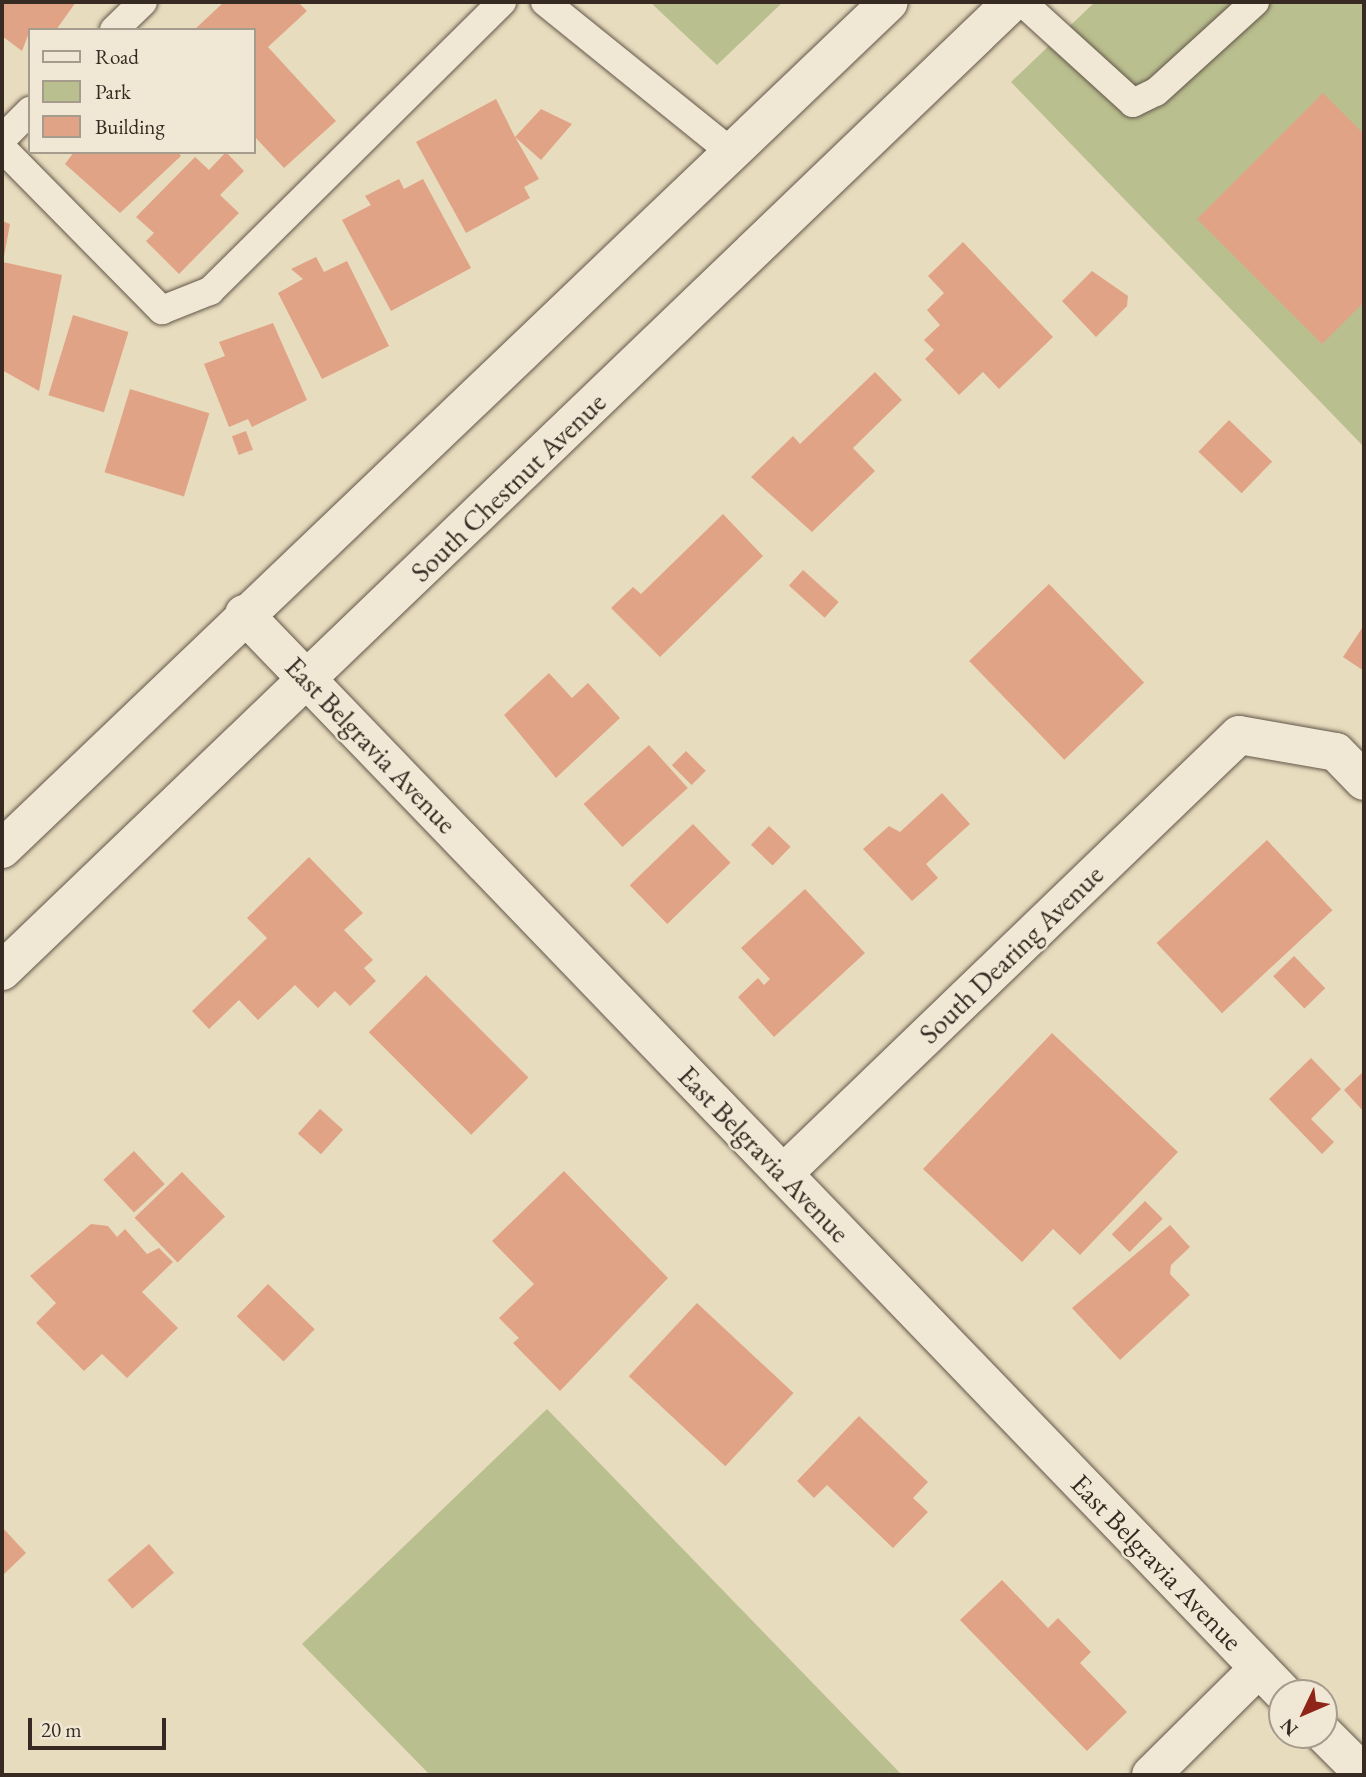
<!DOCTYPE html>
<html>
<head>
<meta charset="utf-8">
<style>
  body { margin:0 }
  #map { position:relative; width:1366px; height:1777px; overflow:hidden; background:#e8dcbe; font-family:"EB Garamond",serif }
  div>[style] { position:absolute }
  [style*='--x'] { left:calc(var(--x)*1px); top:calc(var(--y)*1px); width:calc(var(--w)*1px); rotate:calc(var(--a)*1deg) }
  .green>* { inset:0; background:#babf8f }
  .building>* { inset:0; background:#e1a386; transform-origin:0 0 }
  .roads { filter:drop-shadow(0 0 2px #625649) drop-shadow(0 0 2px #625649) }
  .lane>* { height:28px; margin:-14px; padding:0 14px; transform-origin:14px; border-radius:14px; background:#f0e8d5 }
  .street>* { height:38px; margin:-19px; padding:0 19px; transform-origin:19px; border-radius:19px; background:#f0e8d5 }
  .secondary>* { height:38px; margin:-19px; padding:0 19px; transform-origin:19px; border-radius:19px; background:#f0e8d5 }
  span { translate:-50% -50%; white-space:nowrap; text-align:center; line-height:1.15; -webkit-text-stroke:5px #f0e8d5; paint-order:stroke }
  .street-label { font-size:28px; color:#362a22 }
  .frame { position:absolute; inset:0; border:4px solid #362a22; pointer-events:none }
  .legend { position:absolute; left:28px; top:28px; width:228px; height:126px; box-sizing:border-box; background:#f0e8d5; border:2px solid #a69c8d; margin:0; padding:9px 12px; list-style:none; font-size:21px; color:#362a22 }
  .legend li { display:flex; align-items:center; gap:14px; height:35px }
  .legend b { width:35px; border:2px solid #a69c8d }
  .north { position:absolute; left:1268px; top:1679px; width:70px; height:70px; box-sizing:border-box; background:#f0e8d5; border:2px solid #a69c8d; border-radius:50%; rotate:226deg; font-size:19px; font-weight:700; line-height:28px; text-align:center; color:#362a22 }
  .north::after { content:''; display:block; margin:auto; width:24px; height:32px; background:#8f2418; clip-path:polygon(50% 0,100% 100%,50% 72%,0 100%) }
  .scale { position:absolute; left:28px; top:1718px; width:138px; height:32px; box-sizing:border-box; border:4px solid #362a22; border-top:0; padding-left:9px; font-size:21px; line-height:24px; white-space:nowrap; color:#362a22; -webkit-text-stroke:5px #f0e8d5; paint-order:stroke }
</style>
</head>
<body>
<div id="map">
  <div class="green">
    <i style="clip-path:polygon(650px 2px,783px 2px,717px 65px)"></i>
    <i style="clip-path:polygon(1095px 2px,1364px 2px,1364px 447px,1011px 82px)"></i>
    <i style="clip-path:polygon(547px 1409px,902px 1775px,430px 1775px,302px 1644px)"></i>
  </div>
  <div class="building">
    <i style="clip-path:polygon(2px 2px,76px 2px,56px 30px,30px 30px,22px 51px,2px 36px)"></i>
    <i style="clip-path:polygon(224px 2px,298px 2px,307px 11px,268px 47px,336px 121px,284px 168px,254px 136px,254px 30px,194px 30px)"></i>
    <i style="clip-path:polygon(1323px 93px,1364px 134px,1364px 302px,1322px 344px,1197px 219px)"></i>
    <i style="clip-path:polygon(496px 99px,515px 137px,541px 109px,572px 124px,541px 160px,515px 137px,539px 179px,524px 187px,530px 198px,466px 233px,416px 142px)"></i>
    <i style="clip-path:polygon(74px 152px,178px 152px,181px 156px,120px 213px,65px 164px)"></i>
    <i style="clip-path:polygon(226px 152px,244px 171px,220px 195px,239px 213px,179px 274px,146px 241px,154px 233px,136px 217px,195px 157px,209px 170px)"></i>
    <i style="clip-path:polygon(399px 179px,404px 189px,423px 179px,471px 268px,391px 311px,342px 220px,371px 205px,365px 196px)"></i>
    <i style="clip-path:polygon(2px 221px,10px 224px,3px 262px,62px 275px,39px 391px,2px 370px)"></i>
    <i style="clip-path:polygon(963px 242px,1053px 337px,999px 389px,983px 372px,959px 395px,925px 359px,934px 350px,924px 340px,940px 325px,927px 310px,944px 293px,928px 276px)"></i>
    <i style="clip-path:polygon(316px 257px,324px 272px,347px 261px,389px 346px,322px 379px,278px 293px,303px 279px,291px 269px)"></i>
    <i style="clip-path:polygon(1092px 271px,1128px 296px,1127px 306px,1096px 337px,1062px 301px)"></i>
    <i style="left:73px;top:315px;width:58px;height:84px;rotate:17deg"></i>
    <i style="clip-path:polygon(273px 323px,307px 400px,252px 427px,248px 419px,229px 427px,204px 364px,225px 356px,219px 342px)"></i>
    <i style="clip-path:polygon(875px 372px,902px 400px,853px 448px,875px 471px,812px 532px,751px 477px,793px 436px,800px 444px)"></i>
    <i style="left:130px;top:389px;width:83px;height:87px;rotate:17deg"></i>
    <i style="left:1229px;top:420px;width:60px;height:44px;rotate:44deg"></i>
    <i style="left:246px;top:431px;width:20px;height:15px;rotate:70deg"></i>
    <i style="clip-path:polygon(723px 514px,763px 556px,660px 657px,611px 608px,633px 587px,641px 594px)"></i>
    <i style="left:803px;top:570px;width:48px;height:21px;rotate:42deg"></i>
    <i style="left:1049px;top:584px;width:137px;height:111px;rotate:46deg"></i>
    <i style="clip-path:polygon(1364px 625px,1364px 671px,1343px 657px)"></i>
    <i style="clip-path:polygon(549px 673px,572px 698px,588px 683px,620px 718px,556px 778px,504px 715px)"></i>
    <i style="left:649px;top:745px;width:58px;height:88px;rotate:48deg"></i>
    <i style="left:686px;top:751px;width:28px;height:20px;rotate:45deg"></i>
    <i style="clip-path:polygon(942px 793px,970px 824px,926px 864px,938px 878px,912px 901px,863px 849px,889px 826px,900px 832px)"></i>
    <i style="left:693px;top:824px;width:54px;height:88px;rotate:46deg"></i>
    <i style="left:769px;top:826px;width:30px;height:26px;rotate:44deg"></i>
    <i style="left:1267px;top:840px;width:96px;height:151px;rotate:47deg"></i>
    <i style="clip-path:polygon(309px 857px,363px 913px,344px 930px,373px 960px,364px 968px,376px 981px,350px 1006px,335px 991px,318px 1008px,295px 985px,258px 1020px,239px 1000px,209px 1029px,192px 1011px,267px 938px,247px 918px)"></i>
    <i style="clip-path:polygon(805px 889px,865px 953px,774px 1037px,738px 997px,758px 978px,764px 985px,770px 979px,741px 948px)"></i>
    <i style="left:1294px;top:956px;width:45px;height:29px;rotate:46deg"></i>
    <i style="left:426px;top:975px;width:145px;height:81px;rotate:45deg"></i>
    <i style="clip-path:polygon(1052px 1033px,1178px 1152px,1080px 1255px,1053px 1229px,1022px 1262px,923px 1169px)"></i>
    <i style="clip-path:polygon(1311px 1058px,1341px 1089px,1311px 1119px,1334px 1142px,1322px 1154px,1269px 1099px)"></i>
    <i style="clip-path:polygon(1364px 1071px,1364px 1112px,1344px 1090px)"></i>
    <i style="left:320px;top:1109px;width:31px;height:33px;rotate:42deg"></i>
    <i style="left:134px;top:1151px;width:45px;height:42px;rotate:47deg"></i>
    <i style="clip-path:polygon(564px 1171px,668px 1278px,560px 1391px,513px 1343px,519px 1338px,499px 1318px,534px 1284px,492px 1241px)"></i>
    <i style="left:182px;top:1172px;width:62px;height:66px;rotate:46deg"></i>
    <i style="left:1145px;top:1201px;width:25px;height:47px;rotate:45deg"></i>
    <i style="clip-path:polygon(91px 1224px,108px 1226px,117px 1237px,125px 1229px,147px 1254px,159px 1248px,173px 1262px,142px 1292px,178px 1328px,127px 1378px,102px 1354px,84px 1371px,36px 1323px,56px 1303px,30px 1276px)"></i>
    <i style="clip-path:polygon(1170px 1225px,1190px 1247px,1171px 1265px,1170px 1274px,1190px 1295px,1120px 1360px,1072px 1308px)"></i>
    <i style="left:268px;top:1284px;width:65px;height:45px;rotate:44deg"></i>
    <i style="left:697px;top:1303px;width:132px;height:100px;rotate:43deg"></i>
    <i style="clip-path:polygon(859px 1416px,928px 1482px,913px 1498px,928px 1512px,893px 1548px,827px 1485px,814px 1498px,797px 1481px)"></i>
    <i style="clip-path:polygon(2px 1527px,26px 1553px,2px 1576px)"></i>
    <i style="left:149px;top:1544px;width:38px;height:55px;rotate:49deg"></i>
    <i style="clip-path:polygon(1002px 1580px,1048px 1628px,1058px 1618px,1091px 1652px,1080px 1663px,1127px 1712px,1087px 1751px,960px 1620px)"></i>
  </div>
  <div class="roads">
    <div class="lane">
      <i style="--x:545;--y:2;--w:240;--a:38.9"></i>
      <i style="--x:1022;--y:2;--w:150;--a:42.3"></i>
      <i style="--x:1133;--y:103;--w:25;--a:-26"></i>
      <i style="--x:1156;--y:92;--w:134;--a:-42.3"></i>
      <i style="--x:114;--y:30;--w:40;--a:-44"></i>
      <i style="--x:2;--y:139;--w:40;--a:-45"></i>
      <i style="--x:2;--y:148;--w:228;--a:45.4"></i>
      <i style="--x:162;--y:310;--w:52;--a:-21.6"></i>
      <i style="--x:210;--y:291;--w:411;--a:-44.7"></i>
    </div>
    <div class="street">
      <i style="--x:244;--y:614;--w:1498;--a:46.08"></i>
      <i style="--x:783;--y:1174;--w:633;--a:-43.91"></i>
      <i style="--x:1239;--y:735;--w:98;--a:9.9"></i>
      <i style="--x:1336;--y:752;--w:40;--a:46"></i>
      <i style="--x:1324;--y:1734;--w:57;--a:45"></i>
      <i style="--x:1151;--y:1775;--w:152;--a:-44.7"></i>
    </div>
    <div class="secondary">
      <i style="--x:2;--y:849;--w:1226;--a:-43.68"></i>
      <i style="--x:2;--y:971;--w:1400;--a:-43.81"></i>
    </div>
  </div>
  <div class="street-label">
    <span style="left:508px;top:487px;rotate:-44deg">South Chestnut Avenue</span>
    <span style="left:371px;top:745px;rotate:46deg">East Belgravia Avenue</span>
    <span style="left:1011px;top:954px;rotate:-44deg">South Dearing Avenue</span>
    <span style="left:764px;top:1154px;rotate:46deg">East Belgravia Avenue</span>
    <span style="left:1157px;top:1562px;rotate:46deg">East Belgravia Avenue</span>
  </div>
  <div class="frame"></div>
  <ul class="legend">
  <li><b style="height:9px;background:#f0e8d5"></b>Road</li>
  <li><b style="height:19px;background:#babf8f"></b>Park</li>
  <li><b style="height:19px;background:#e1a386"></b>Building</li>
  </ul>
  <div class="north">N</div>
  <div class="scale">20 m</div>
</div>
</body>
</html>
